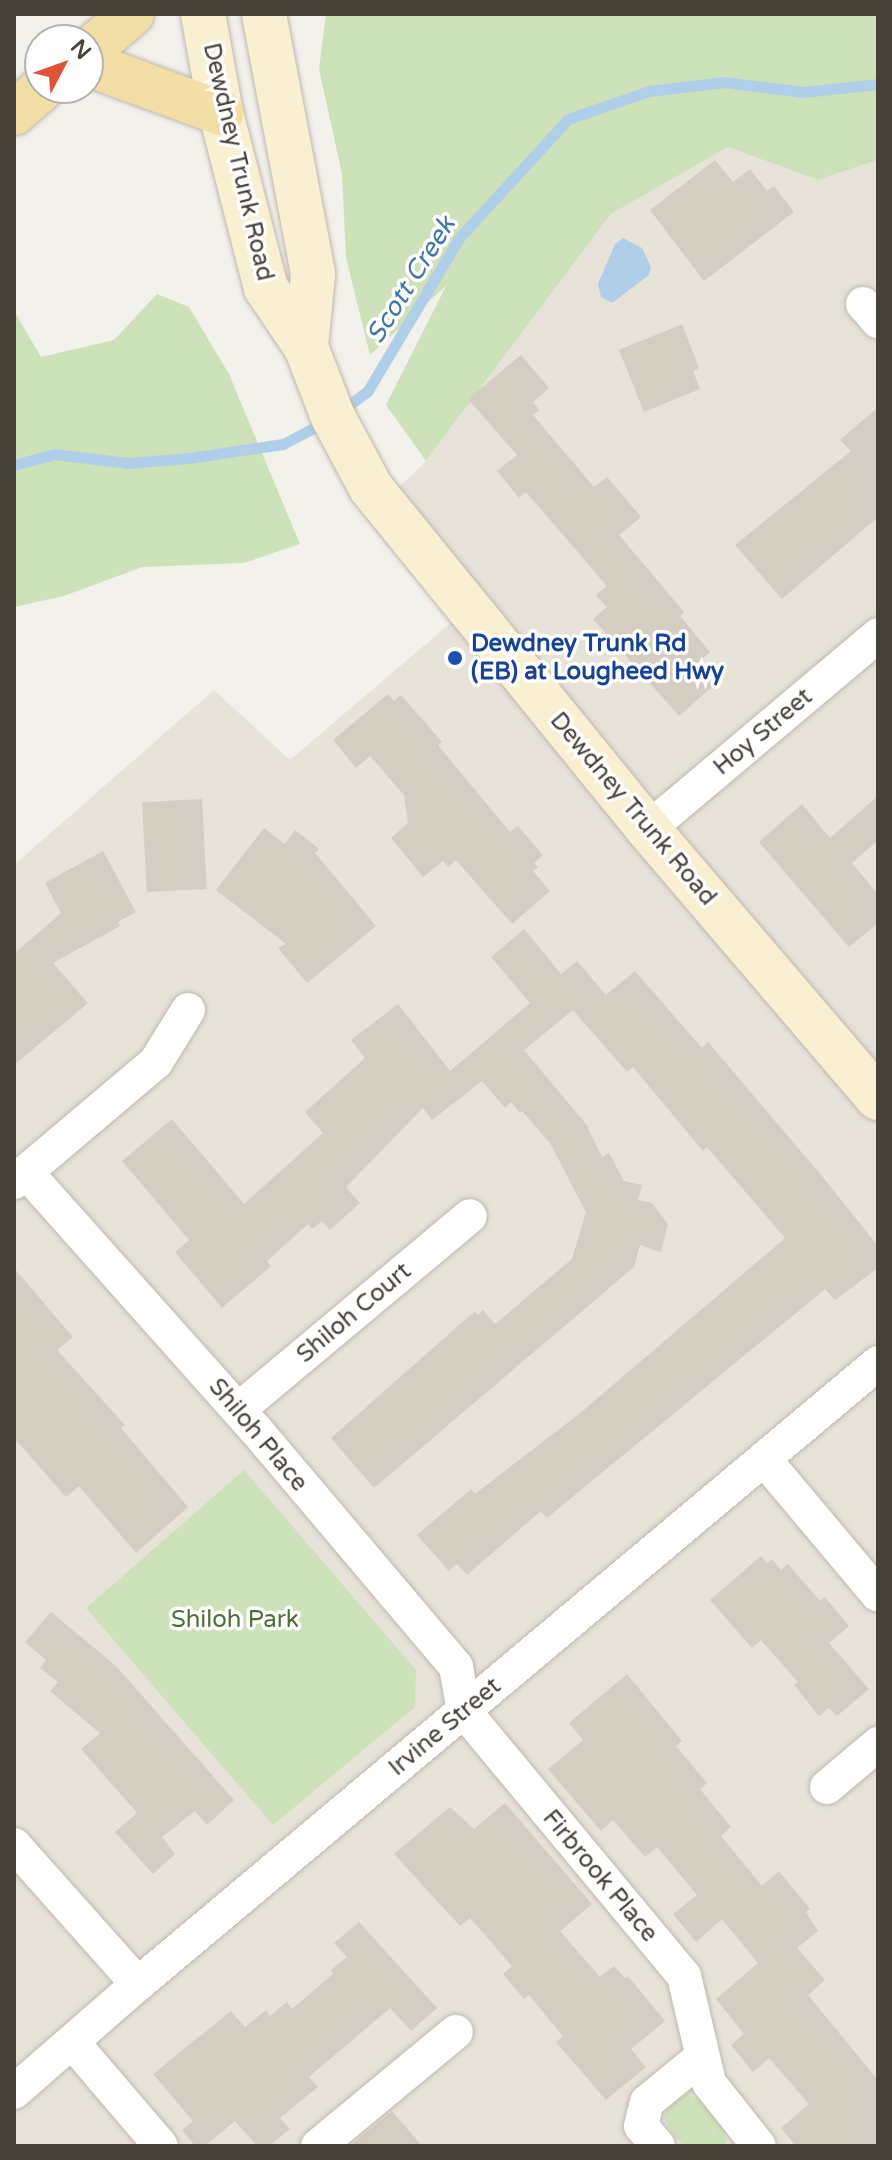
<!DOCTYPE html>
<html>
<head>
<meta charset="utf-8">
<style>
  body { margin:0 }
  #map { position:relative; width:892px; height:2160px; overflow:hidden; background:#f3f1eb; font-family:"Varela Round",sans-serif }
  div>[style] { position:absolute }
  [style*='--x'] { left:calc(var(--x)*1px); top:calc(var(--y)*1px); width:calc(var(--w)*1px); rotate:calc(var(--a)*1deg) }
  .residential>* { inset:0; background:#e7e3d9 }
  .green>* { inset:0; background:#cee2b9 }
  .water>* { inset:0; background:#afcfe8 }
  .stream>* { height:11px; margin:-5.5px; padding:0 5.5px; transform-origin:5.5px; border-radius:5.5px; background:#afcfe8 }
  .building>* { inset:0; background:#d4cdc1; transform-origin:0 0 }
  .roads { filter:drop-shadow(0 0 2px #beb9ae) drop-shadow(0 0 2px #beb9ae) }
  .minor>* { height:34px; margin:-17px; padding:0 17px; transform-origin:17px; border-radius:17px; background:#fff }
  .secondary>* { height:44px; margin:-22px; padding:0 22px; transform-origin:22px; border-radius:22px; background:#f8f0d0 }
  .primary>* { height:44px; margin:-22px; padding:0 22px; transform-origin:22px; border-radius:22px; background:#f2dfa5 }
  .dots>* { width:22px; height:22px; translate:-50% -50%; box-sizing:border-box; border:4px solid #fff; border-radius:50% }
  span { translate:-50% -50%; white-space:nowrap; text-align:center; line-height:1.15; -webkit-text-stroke:7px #fff; paint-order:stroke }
  .street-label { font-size:24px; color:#474239 }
  .transit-label { font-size:24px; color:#164399; font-weight:700 }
  .left { translate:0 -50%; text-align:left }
  .park-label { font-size:24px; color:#497233 }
  .water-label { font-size:26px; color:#3f77a6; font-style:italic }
  .frame { position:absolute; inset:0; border:16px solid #474239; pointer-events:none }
  .north { position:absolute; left:24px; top:24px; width:80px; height:80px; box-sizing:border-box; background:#fff; border:2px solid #b5b3b0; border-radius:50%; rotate:49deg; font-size:22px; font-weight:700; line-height:32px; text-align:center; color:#474239 }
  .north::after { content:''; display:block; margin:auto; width:28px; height:36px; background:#e05435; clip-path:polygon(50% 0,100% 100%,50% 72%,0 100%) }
</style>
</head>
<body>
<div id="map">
  <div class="residential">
    <i style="clip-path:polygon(728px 147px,818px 180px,878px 160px,878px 1093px,382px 504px,426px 461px,611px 214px)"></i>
    <i style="clip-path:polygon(460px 615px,566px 758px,878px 1123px,878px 2146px,14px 2146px,14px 865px,214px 690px,290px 760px)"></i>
  </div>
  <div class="green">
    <i style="clip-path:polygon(326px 14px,878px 14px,878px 160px,818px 180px,728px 147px,611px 214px,426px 461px,386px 405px,446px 286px,370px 355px,346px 258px,342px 174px,319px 69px)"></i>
    <i style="clip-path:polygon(157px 294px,189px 307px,229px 374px,300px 544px,244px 563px,142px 567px,64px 596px,14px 607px,14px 311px,41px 357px,114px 340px)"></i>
    <i style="clip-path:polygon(244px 1470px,416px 1670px,415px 1707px,273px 1825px,86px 1608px)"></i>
    <i style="clip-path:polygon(687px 2094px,699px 2100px,724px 2126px,726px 2146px,684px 2146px,669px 2128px,664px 2118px,667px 2106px)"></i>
  </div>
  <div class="water">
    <i style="clip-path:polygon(623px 238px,642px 248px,651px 267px,649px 275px,612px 303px,601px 297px,598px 284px,615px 244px)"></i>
  </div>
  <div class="stream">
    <i style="--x:339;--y:412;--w:34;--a:-36"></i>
    <i style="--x:367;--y:392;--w:179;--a:-59.1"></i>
    <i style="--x:459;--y:238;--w:161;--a:-47.5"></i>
    <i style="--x:568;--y:119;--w:86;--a:-19.1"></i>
    <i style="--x:649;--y:91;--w:76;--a:-6.8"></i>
    <i style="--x:724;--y:82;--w:80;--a:7.2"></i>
    <i style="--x:803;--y:92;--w:75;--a:-6.1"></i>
    <i style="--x:14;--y:465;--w:41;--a:-15.4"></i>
    <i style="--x:54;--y:454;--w:75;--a:6.9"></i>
    <i style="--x:128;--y:463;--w:61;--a:-4.7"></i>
    <i style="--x:189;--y:458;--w:95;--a:-8.5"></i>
    <i style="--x:283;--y:444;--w:47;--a:-27.6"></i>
  </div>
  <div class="building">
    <i style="clip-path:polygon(715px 160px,733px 182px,750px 169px,767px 191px,774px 186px,794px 212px,704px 281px,650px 210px)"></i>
    <i style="clip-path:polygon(682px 324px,699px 368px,693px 371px,700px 389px,644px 412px,619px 350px)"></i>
    <i style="clip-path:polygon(521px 355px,549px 388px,533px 402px,539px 410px,533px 415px,594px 487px,607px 477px,641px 517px,619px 535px,684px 612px,680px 616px,710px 652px,695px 665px,713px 686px,679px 716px,593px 619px,607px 607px,596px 595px,607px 586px,526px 492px,519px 498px,497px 471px,517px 455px,468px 399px)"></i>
    <i style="clip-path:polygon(878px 407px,878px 517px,782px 599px,735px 545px,851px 451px,840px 440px)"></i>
    <i style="clip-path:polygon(388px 694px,394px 701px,401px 695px,442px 742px,438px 745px,510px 832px,518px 826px,543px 855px,534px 863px,538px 867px,533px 871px,550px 891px,512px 924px,456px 860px,448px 867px,443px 861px,423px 877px,391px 838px,408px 823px,404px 795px,370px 756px,356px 768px,333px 740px)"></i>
    <i style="clip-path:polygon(878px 796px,878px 840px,852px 863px,878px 894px,878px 923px,849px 947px,759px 842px,802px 804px,830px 838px)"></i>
    <i style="left:202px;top:799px;width:90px;height:60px;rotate:87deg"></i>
    <i style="clip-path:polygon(264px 828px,285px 844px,295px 830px,319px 849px,315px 853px,376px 926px,307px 983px,278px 948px,286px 944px,216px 890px)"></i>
    <i style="clip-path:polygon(103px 851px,136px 912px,118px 922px,120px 926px,53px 963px,88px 1003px,14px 1065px,14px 954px,61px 913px,45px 883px)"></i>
    <i style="clip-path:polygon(524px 929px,561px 974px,577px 961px,606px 995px,635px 971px,702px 1048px,708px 1042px,826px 1181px,878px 1246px,878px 1268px,835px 1300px,825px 1289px,547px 1518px,541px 1511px,467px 1575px,457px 1564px,449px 1571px,417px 1535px,471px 1489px,475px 1494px,579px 1414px,785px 1238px,707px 1147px,703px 1151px,633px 1067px,627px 1072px,573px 1010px,524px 1050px,586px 1124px,602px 1157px,609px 1153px,624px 1181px,642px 1185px,638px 1200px,652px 1203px,668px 1224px,661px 1252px,640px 1245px,634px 1267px,374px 1488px,331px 1438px,475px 1311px,478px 1315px,483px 1310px,495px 1324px,572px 1259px,586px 1212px,550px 1143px,522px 1111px,520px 1113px,511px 1102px,505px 1108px,482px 1081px,432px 1120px,423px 1108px,346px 1187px,360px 1203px,330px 1230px,322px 1221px,312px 1229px,308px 1224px,267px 1261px,271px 1266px,222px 1308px,175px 1252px,189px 1240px,122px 1161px,172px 1119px,244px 1204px,323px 1133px,305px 1112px,365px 1058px,351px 1040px,398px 1004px,450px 1071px,530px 1003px,491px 957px)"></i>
    <i style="clip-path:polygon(14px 1268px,73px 1337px,57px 1350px,125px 1425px,121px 1428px,188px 1507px,136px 1553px,79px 1486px,66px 1497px,14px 1438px)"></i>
    <i style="clip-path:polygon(761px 1556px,767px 1563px,772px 1559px,781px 1570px,788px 1564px,820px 1601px,825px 1597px,849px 1626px,829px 1643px,869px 1689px,837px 1716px,829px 1708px,819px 1716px,794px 1685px,798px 1682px,761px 1640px,752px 1648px,710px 1600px)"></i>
    <i style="clip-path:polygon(51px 1612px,116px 1666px,234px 1800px,207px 1825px,195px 1811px,162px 1837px,175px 1854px,153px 1874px,115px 1832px,137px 1813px,81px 1749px,100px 1733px,50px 1691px,58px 1682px,40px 1668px,46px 1660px,25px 1642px)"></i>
    <i style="clip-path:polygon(627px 1674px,682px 1741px,676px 1746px,707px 1783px,700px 1789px,731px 1827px,721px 1836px,762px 1886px,779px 1871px,810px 1909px,806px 1912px,818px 1931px,797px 1948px,825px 1980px,808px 1995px,878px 2080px,878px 2146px,796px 2146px,781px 2128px,809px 2104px,769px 2058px,753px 2072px,731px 2045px,744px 2034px,716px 1999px,758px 1963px,722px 1919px,696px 1942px,673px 1914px,697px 1895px,657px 1847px,645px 1857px,613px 1820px,601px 1831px,548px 1769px,583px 1740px,569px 1723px)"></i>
    <i style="clip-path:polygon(505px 1803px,592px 1904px,560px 1931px,600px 1977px,614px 1966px,625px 1978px,628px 1976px,665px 2021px,631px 2049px,646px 2067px,606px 2100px,556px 2042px,563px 2036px,529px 1995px,524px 1999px,503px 1974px,512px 1966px,470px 1918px,460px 1926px,394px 1854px,450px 1807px,474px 1829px)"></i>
    <i style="clip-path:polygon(359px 1922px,437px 2008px,411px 2031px,390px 2008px,309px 2077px,318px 2087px,280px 2118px,290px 2129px,269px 2146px,257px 2146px,235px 2121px,205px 2146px,195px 2146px,182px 2130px,193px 2121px,153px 2074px,231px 2011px,245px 2027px,266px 2010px,270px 2016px,287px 2002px,292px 2009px,333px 1974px,331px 1970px,347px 1957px,334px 1943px)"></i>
    <i style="clip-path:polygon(392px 2111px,422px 2146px,350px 2146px)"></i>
  </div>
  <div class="roads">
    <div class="minor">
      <i style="--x:863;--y:304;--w:23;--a:49"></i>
      <i style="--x:648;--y:829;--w:301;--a:-40.1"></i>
      <i style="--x:26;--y:1172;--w:346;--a:48.3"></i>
      <i style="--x:256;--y:1430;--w:310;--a:49.8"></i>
      <i style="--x:456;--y:1667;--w:45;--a:79.7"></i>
      <i style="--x:14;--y:1182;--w:186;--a:-40.2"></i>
      <i style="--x:156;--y:1062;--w:61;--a:-58.4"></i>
      <i style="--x:238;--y:1410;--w:302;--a:-39.9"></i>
      <i style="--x:764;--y:1459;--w:177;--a:50"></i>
      <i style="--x:464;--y:1711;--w:344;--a:50.3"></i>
      <i style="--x:684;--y:1976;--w:110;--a:76.8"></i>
      <i style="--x:709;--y:2083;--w:80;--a:51.6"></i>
      <i style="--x:827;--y:1787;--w:67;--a:-40.1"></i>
      <i style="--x:14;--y:1845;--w:186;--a:48.3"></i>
      <i style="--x:73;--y:2043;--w:135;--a:49.5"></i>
      <i style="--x:14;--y:2092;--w:164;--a:-41.1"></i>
      <i style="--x:138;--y:1984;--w:966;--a:-40"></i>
      <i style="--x:318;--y:2146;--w:179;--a:-39.6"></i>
      <i style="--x:658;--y:2146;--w:26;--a:-130"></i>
      <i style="--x:641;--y:2126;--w:25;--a:-76"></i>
      <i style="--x:647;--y:2102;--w:71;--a:-39.3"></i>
    </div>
    <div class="secondary">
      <i style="--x:203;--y:14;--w:101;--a:79.7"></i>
      <i style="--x:221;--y:113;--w:181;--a:75.6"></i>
      <i style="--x:266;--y:288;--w:71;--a:55.9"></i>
      <i style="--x:306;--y:347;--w:75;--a:68.9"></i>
      <i style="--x:333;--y:417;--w:81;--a:61.8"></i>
      <i style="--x:371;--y:488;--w:439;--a:50.9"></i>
      <i style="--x:648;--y:829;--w:354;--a:49.5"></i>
      <i style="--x:264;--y:14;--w:265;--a:79.3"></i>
      <i style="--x:313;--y:274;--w:73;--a:95.5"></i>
    </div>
    <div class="primary">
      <i style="--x:88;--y:51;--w:57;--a:-40.1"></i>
      <i style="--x:88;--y:64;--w:142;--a:20.2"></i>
      <i style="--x:14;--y:113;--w:38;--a:-41"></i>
    </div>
  </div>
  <div class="dots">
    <i style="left:455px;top:658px;background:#1a4fb4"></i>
  </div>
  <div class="street-label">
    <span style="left:238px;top:162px;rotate:77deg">Dewdney Trunk Road</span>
    <span style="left:763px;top:732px;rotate:-40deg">Hoy Street</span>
    <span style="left:633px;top:809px;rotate:50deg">Dewdney Trunk Road</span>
    <span style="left:354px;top:1313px;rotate:-40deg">Shiloh Court</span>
    <span style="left:258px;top:1435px;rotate:50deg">Shiloh Place</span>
    <span style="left:445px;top:1727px;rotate:-40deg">Irvine Street</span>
    <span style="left:600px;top:1876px;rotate:50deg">Firbrook Place</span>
  </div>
  <div class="transit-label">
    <span class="left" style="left:471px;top:658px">Dewdney Trunk Rd<br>(EB) at Lougheed Hwy</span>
  </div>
  <div class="park-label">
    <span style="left:235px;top:1620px">Shiloh Park</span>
  </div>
  <div class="water-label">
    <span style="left:411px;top:280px;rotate:-58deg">Scott Creek</span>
  </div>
  <div class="frame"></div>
  <div class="north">N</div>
</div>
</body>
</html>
